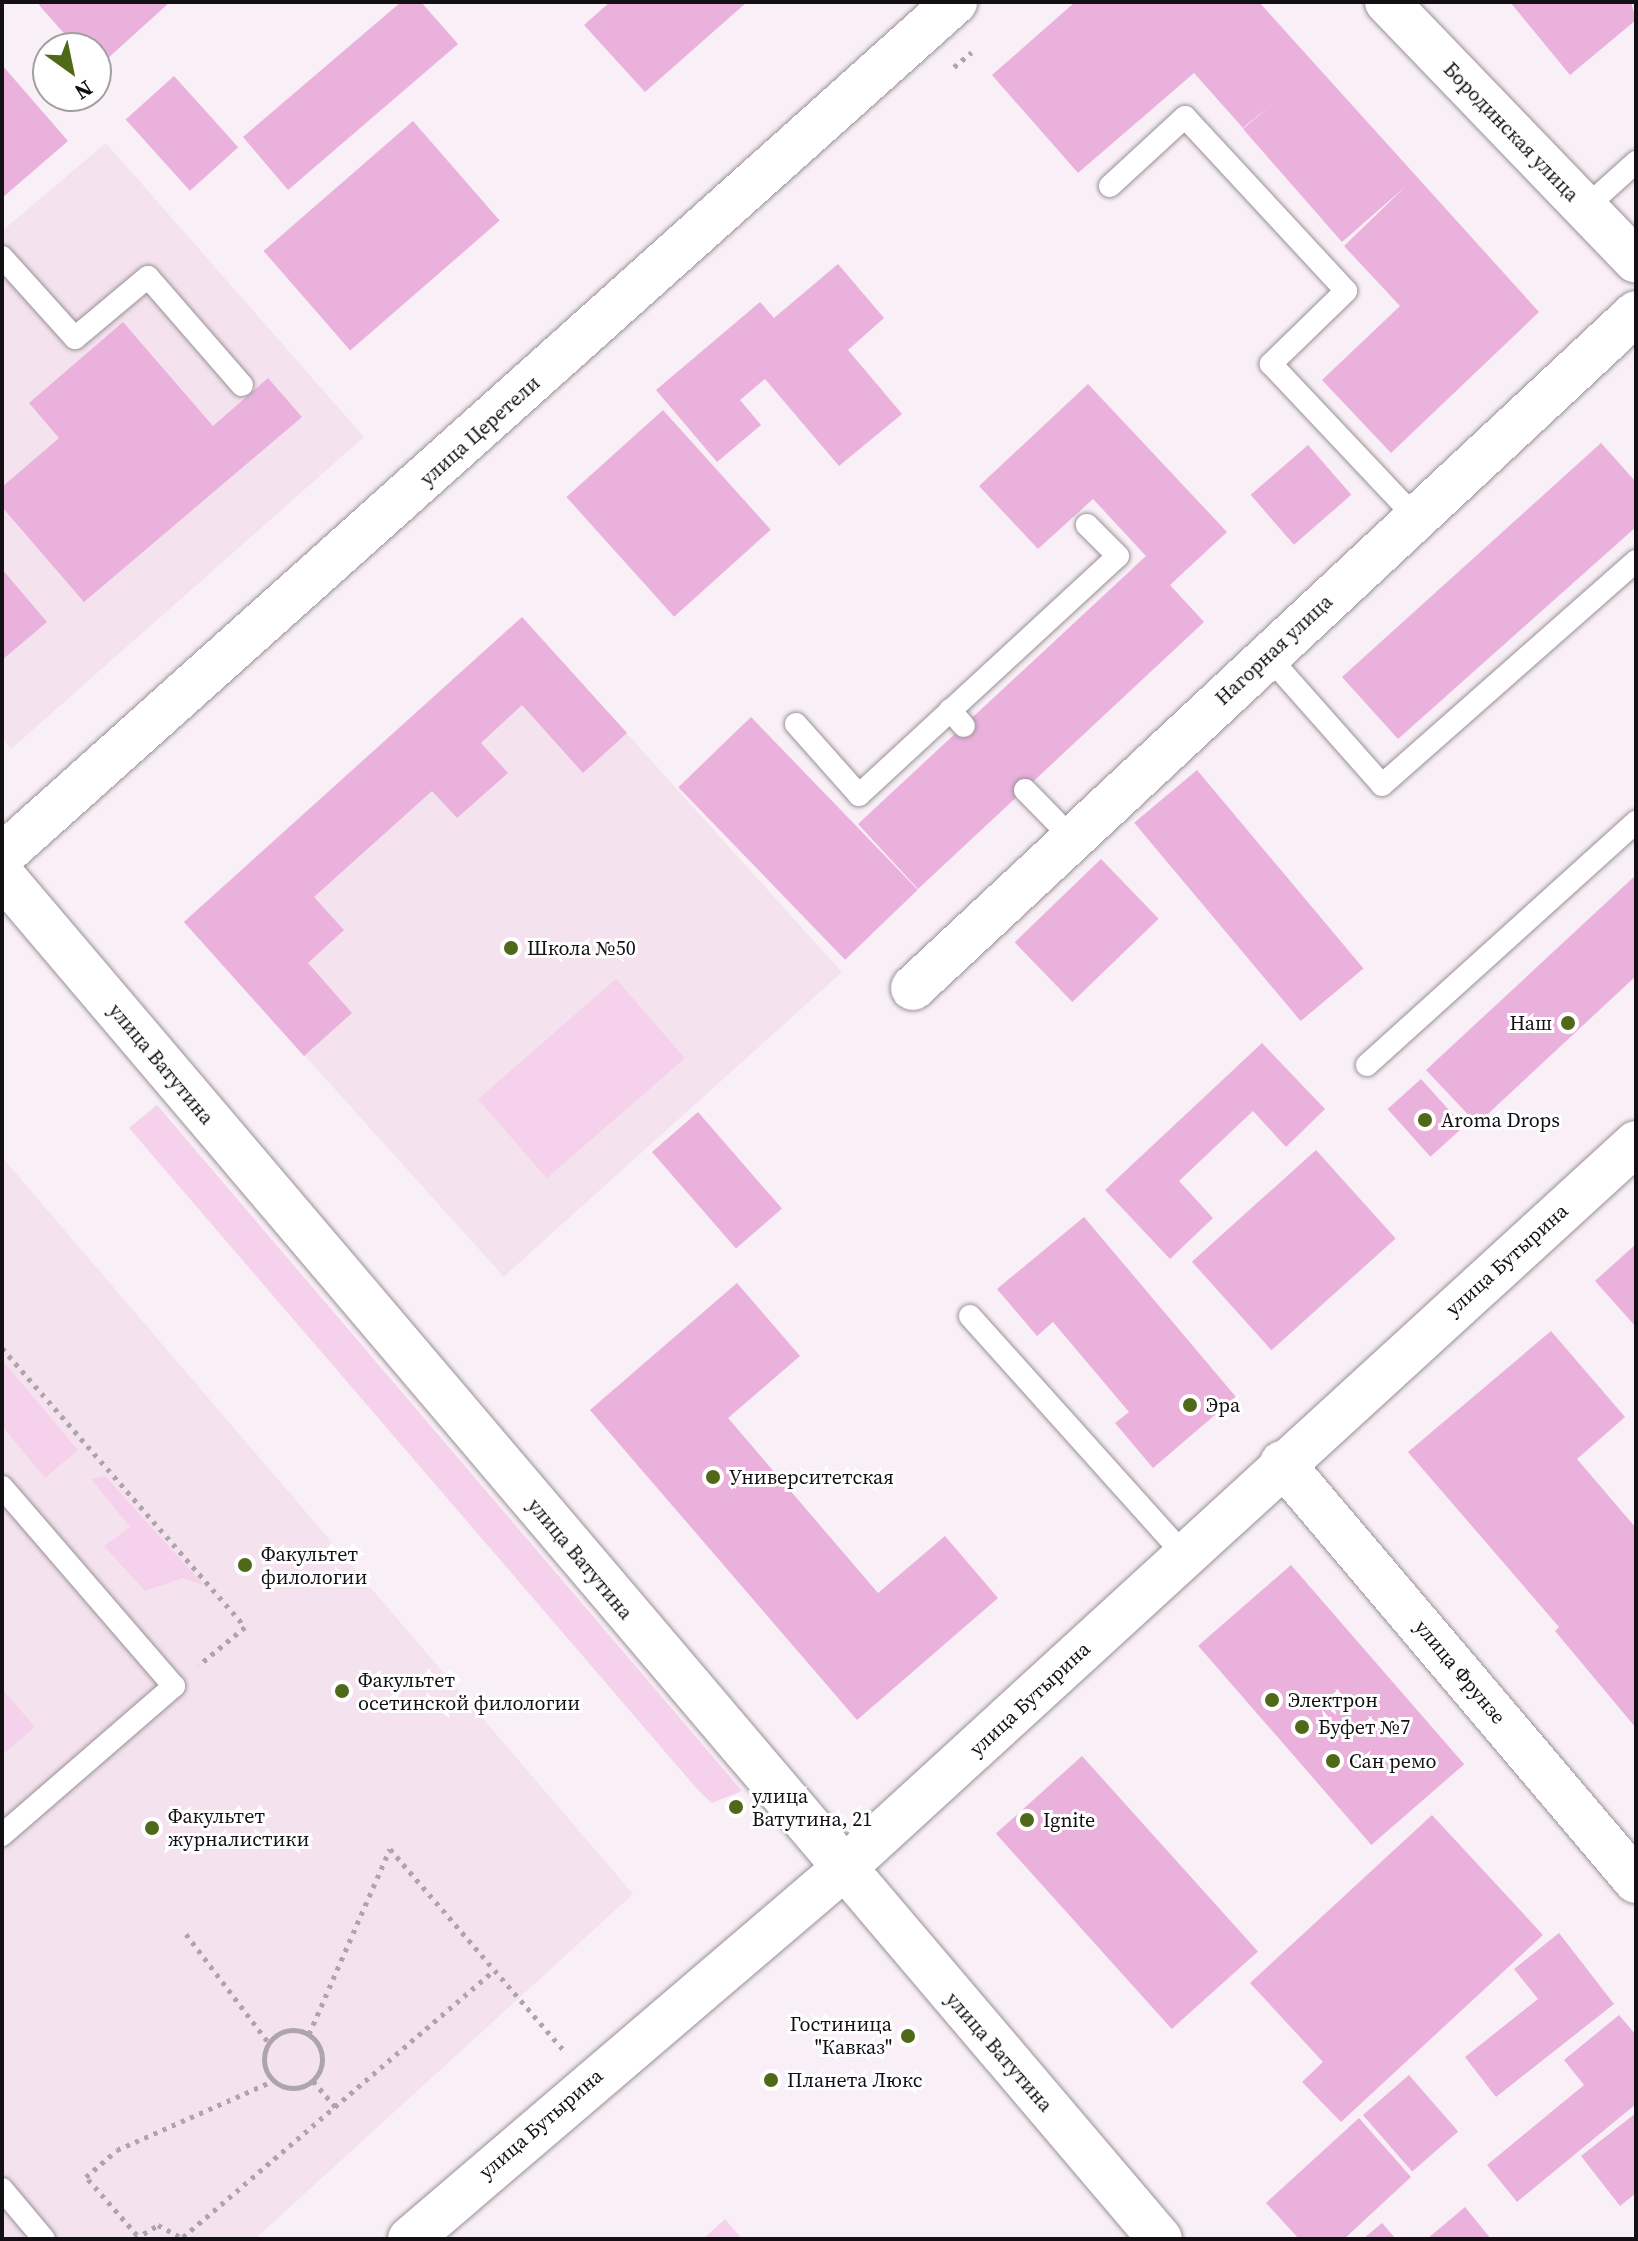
<!DOCTYPE html>
<html>
<head>
<meta charset="utf-8">
<style>
  body { margin:0 }
  #map { position:relative; width:1638px; height:2241px; overflow:hidden; background:#f9eff6; font-family:"Source Serif 4",serif }
  div>[style] { position:absolute }
  [style*='--x'] { left:calc(var(--x)*1px); top:calc(var(--y)*1px); width:calc(var(--w)*1px); rotate:calc(var(--a)*1deg) }
  .built>* { inset:0; background:#f4e3ef; transform-origin:0 0 }
  .green>* { inset:0; background:#f5d1eb; transform-origin:0 0 }
  .building>* { inset:0; background:#eab1dc; transform-origin:0 0 }
  .path>* { height:5px; margin-top:-2.5px; transform-origin:0; background:repeating-linear-gradient(90deg,#ada5ab 0 4px,transparent 0 10px) }
  .path>.ring { margin:-2.5px; padding:0; box-sizing:content-box; background:none; border:5px solid #ada5ab; border-radius:50% }
  .roads { filter:drop-shadow(0 0 2px #9a9197) drop-shadow(0 0 2px #9a9197) }
  .lane>* { height:22px; margin:-11px; padding:0 11px; transform-origin:11px; border-radius:11px; background:#fff }
  .street>* { height:44px; margin:-22px; padding:0 22px; transform-origin:22px; border-radius:22px; background:#fff }
  .secondary>* { height:44px; margin:-22px; padding:0 22px; transform-origin:22px; border-radius:22px; background:#fff }
  .dots>* { width:22px; height:22px; translate:-50% -50%; box-sizing:border-box; border:4px solid #fff; border-radius:50% }
  span { translate:-50% -50%; white-space:nowrap; text-align:center; line-height:1.15; -webkit-text-stroke:6px #fff; paint-order:stroke }
  .street-label { font-size:20px; color:#131013 }
  .poi-label { font-size:20px; color:#131013 }
  .left { translate:0 -50%; text-align:left }
  .right { translate:-100% -50%; text-align:right }
  .frame { position:absolute; inset:0; border:4px solid #131013; pointer-events:none }
  .north { position:absolute; left:32px; top:32px; width:80px; height:80px; box-sizing:border-box; background:#fff; border:2px solid #a19fa1; border-radius:50%; rotate:147deg; font-size:22px; font-weight:700; line-height:32px; text-align:center; color:#131013 }
  .north::after { content:''; display:block; margin:auto; width:28px; height:36px; background:#4f6919; clip-path:polygon(50% 0,100% 100%,50% 72%,0 100%) }
</style>
</head>
<body>
<div id="map">
  <div class="built">
    <i style="clip-path:polygon(106px 143px,364px 437px,11px 749px,2px 738px,2px 231px)"></i>
    <i style="left:522px;top:617px;width:478px;height:455px;rotate:48deg"></i>
    <i style="clip-path:polygon(2px 1157px,633px 1894px,255px 2239px,2px 2239px)"></i>
  </div>
  <div class="green">
    <i style="left:616px;top:979px;width:105px;height:183px;rotate:49deg"></i>
    <i style="clip-path:polygon(157px 1105px,742px 1791px,712px 1803px,698px 1790px,129px 1128px)"></i>
    <i style="clip-path:polygon(2px 1360px,78px 1450px,45px 1478px,2px 1426px)"></i>
    <i style="clip-path:polygon(105px 1476px,204px 1585px,183px 1578px,145px 1591px,104px 1546px,130px 1527px,91px 1479px)"></i>
    <i style="clip-path:polygon(2px 1689px,35px 1727px,2px 1755px)"></i>
    <i style="clip-path:polygon(725px 2219px,742px 2239px,703px 2239px)"></i>
  </div>
  <div class="building">
    <i style="clip-path:polygon(42px 2px,170px 2px,96px 69px,96px 48px,77px 48px,39px 5px)"></i>
    <i style="clip-path:polygon(401px 2px,421px 2px,458px 44px,288px 190px,243px 137px)"></i>
    <i style="clip-path:polygon(610px 2px,747px 2px,645px 92px,584px 25px)"></i>
    <i style="clip-path:polygon(1075px 2px,1259px 2px,1539px 312px,1391px 453px,1322px 380px,1400px 306px,1344px 246px,1406px 186px,1342px 242px,1243px 129px,1274px 102px,1243px 128px,1194px 73px,1078px 173px,992px 75px)"></i>
    <i style="clip-path:polygon(1510px 2px,1631px 2px,1636px 20px,1570px 75px)"></i>
    <i style="clip-path:polygon(2px 65px,68px 141px,2px 198px)"></i>
    <i style="left:174px;top:76px;width:96px;height:65px;rotate:48deg"></i>
    <i style="left:413px;top:121px;width:132px;height:198px;rotate:49deg"></i>
    <i style="clip-path:polygon(838px 264px,884px 318px,848px 350px,902px 414px,839px 466px,765px 379px,740px 400px,761px 425px,717px 462px,656px 390px,760px 302px,774px 318px)"></i>
    <i style="clip-path:polygon(123px 322px,213px 426px,268px 378px,302px 417px,84px 602px,2px 507px,2px 487px,59px 438px,29px 403px)"></i>
    <i style="clip-path:polygon(1088px 384px,1227px 532px,1170px 585px,1204px 622px,918px 889px,858px 824px,1146px 556px,1093px 499px,1038px 549px,979px 486px)"></i>
    <i style="left:663px;top:410px;width:161px;height:130px;rotate:48deg"></i>
    <i style="clip-path:polygon(1601px 443px,1636px 482px,1636px 527px,1398px 739px,1342px 677px)"></i>
    <i style="left:1308px;top:445px;width:66px;height:76px;rotate:49deg"></i>
    <i style="clip-path:polygon(2px 569px,47px 622px,2px 660px)"></i>
    <i style="clip-path:polygon(522px 617px,627px 733px,583px 773px,522px 705px,481px 743px,508px 773px,457px 818px,432px 791px,314px 897px,344px 930px,308px 963px,352px 1013px,304px 1056px,184px 922px)"></i>
    <i style="left:751px;top:717px;width:240px;height:101px;rotate:46deg"></i>
    <i style="left:1197px;top:770px;width:259px;height:82px;rotate:50deg"></i>
    <i style="left:1101px;top:859px;width:83px;height:120px;rotate:46deg"></i>
    <i style="clip-path:polygon(1636px 875px,1636px 976px,1477px 1124px,1426px 1070px)"></i>
    <i style="clip-path:polygon(1262px 1043px,1325px 1109px,1286px 1147px,1253px 1111px,1179px 1181px,1213px 1218px,1170px 1259px,1105px 1190px)"></i>
    <i style="left:1421px;top:1079px;width:64px;height:45px;rotate:48deg"></i>
    <i style="left:698px;top:1112px;width:128px;height:61px;rotate:49deg"></i>
    <i style="left:1316px;top:1150px;width:119px;height:167px;rotate:48deg"></i>
    <i style="clip-path:polygon(1084px 1217px,1236px 1397px,1153px 1468px,1115px 1423px,1129px 1412px,1053px 1322px,1037px 1336px,997px 1289px)"></i>
    <i style="clip-path:polygon(1636px 1244px,1636px 1327px,1595px 1281px)"></i>
    <i style="clip-path:polygon(737px 1283px,800px 1356px,728px 1418px,878px 1593px,945px 1536px,998px 1598px,857px 1720px,590px 1410px)"></i>
    <i style="clip-path:polygon(1551px 1331px,1625px 1417px,1577px 1459px,1636px 1528px,1636px 1728px,1555px 1631px,1559px 1627px,1408px 1452px)"></i>
    <i style="left:1291px;top:1565px;width:264px;height:123px;rotate:49deg"></i>
    <i style="left:1082px;top:1756px;width:263px;height:116px;rotate:48deg"></i>
    <i style="clip-path:polygon(1432px 1815px,1543px 1935px,1341px 2122px,1302px 2082px,1323px 2062px,1250px 1983px)"></i>
    <i style="clip-path:polygon(1559px 1933px,1614px 2004px,1496px 2097px,1465px 2057px,1538px 1999px,1514px 1969px)"></i>
    <i style="clip-path:polygon(1619px 2015px,1636px 2035px,1636px 2104px,1517px 2202px,1487px 2165px,1584px 2085px,1564px 2060px)"></i>
    <i style="left:1409px;top:2075px;width:75px;height:61px;rotate:49deg"></i>
    <i style="clip-path:polygon(1636px 2113px,1636px 2193px,1620px 2206px,1581px 2156px)"></i>
    <i style="clip-path:polygon(1359px 2118px,1411px 2177px,1344px 2239px,1299px 2239px,1266px 2203px)"></i>
    <i style="clip-path:polygon(1465px 2207px,1491px 2239px,1427px 2239px)"></i>
    <i style="clip-path:polygon(1382px 2223px,1396px 2239px,1363px 2239px)"></i>
  </div>
  <div class="path">
    <i style="--x:954;--y:67;--w:23;--a:-40"></i>
    <i style="--x:2;--y:1348;--w:370;--a:48.9"></i>
    <i style="--x:245;--y:1627;--w:60;--a:140.4"></i>
    <i style="--x:186;--y:1934;--w:136;--a:52.8"></i>
    <i class="ring" style="left:264px;top:2030px;width:53px;height:53px"></i>
    <i style="--x:309;--y:2034;--w:202;--a:-66.4"></i>
    <i style="--x:390;--y:1849;--w:269;--a:49.2"></i>
    <i style="--x:313;--y:2081;--w:35;--a:49"></i>
    <i style="--x:137;--y:2235;--w:77;--a:-131.3"></i>
    <i style="--x:86;--y:2177;--w:41;--a:-41.1"></i>
    <i style="--x:117;--y:2150;--w:171;--a:-23.9"></i>
    <i style="--x:183;--y:2237;--w:408;--a:-40.6"></i>
    <i style="--x:135;--y:2239;--w:27;--a:-31"></i>
    <i style="--x:158;--y:2225;--w:30;--a:28"></i>
  </div>
  <div class="roads">
    <div class="lane">
      <i style="--x:1110;--y:186;--w:102;--a:-42.6"></i>
      <i style="--x:1185;--y:117;--w:237;--a:47.2"></i>
      <i style="--x:1346;--y:291;--w:105;--a:135.8"></i>
      <i style="--x:1271;--y:364;--w:212;--a:46.7"></i>
      <i style="--x:1585;--y:208;--w:69;--a:-42"></i>
      <i style="--x:2;--y:257;--w:109;--a:48"></i>
      <i style="--x:75;--y:338;--w:95;--a:-39.9"></i>
      <i style="--x:148;--y:277;--w:143;--a:49"></i>
      <i style="--x:1268;--y:656;--w:172;--a:48.5"></i>
      <i style="--x:1382;--y:785;--w:339;--a:-41.4"></i>
      <i style="--x:950;--y:710;--w:21;--a:49"></i>
      <i style="--x:796;--y:724;--w:95;--a:48.4"></i>
      <i style="--x:859;--y:795;--w:352;--a:-42.7"></i>
      <i style="--x:1118;--y:556;--w:44;--a:-135"></i>
      <i style="--x:1025;--y:790;--w:67;--a:45.6"></i>
      <i style="--x:1367;--y:1065;--w:363;--a:-42.1"></i>
      <i style="--x:970;--y:1316;--w:319;--a:48.1"></i>
      <i style="--x:2;--y:1487;--w:263;--a:49.2"></i>
      <i style="--x:174;--y:1686;--w:228;--a:139.1"></i>
      <i style="--x:2;--y:2189;--w:65;--a:50"></i>
    </div>
    <div class="street">
      <i style="--x:1387;--y:2;--w:359;--a:46.1"></i>
      <i style="--x:2;--y:856;--w:1280;--a:-41.86"></i>
      <i style="--x:913;--y:988;--w:989;--a:-43.03"></i>
      <i style="--x:1282;--y:1463;--w:548;--a:49.74"></i>
      <i style="--x:410;--y:2239;--w:570;--a:-40.51"></i>
    </div>
    <div class="secondary">
      <i style="--x:2;--y:875;--w:1789;--a:49.67"></i>
      <i style="--x:843;--y:1869;--w:1075;--a:-42.47"></i>
    </div>
  </div>
  <div class="dots">
    <i style="left:511px;top:948px;background:#4f6919"></i>
    <i style="left:1568px;top:1023px;background:#4f6919"></i>
    <i style="left:1425px;top:1120px;background:#4f6919"></i>
    <i style="left:1190px;top:1405px;background:#4f6919"></i>
    <i style="left:713px;top:1477px;background:#4f6919"></i>
    <i style="left:245px;top:1565px;background:#4f6919"></i>
    <i style="left:342px;top:1691px;background:#4f6919"></i>
    <i style="left:1272px;top:1700px;background:#4f6919"></i>
    <i style="left:1302px;top:1727px;background:#4f6919"></i>
    <i style="left:1333px;top:1761px;background:#4f6919"></i>
    <i style="left:736px;top:1807px;background:#4f6919"></i>
    <i style="left:1027px;top:1820px;background:#4f6919"></i>
    <i style="left:152px;top:1828px;background:#4f6919"></i>
    <i style="left:908px;top:2036px;background:#4f6919"></i>
    <i style="left:771px;top:2080px;background:#4f6919"></i>
  </div>
  <div class="street-label">
    <span style="left:1511px;top:132px;rotate:46deg">Бородинская улица</span>
    <span style="left:480px;top:431px;rotate:-42deg">улица Церетели</span>
    <span style="left:1274px;top:650px;rotate:-43deg">Нагорная улица</span>
    <span style="left:161px;top:1064px;rotate:50deg">улица Ватутина</span>
    <span style="left:1507px;top:1260px;rotate:-42deg">улица Бутырина</span>
    <span style="left:580px;top:1559px;rotate:50deg">улица Ватутина</span>
    <span style="left:1460px;top:1672px;rotate:50deg">улица Фрунзе</span>
    <span style="left:1030px;top:1699px;rotate:-43deg">улица Бутырина</span>
    <span style="left:999px;top:2052px;rotate:49deg">улица Ватутина</span>
    <span style="left:541px;top:2124px;rotate:-41deg">улица Бутырина</span>
  </div>
  <div class="poi-label">
    <span class="left" style="left:527px;top:948px">Школа №50</span>
    <span class="right" style="left:1552px;top:1023px">Наш</span>
    <span class="left" style="left:1441px;top:1120px">Aroma Drops</span>
    <span class="left" style="left:1206px;top:1405px">Эра</span>
    <span class="left" style="left:729px;top:1477px">Университетская</span>
    <span class="left" style="left:261px;top:1566px">Факультет<br>филологии</span>
    <span class="left" style="left:358px;top:1692px">Факультет<br>осетинской филологии</span>
    <span class="left" style="left:1288px;top:1700px">Электрон</span>
    <span class="left" style="left:1318px;top:1727px">Буфет №7</span>
    <span class="left" style="left:1349px;top:1761px">Сан ремо</span>
    <span class="left" style="left:752px;top:1808px">улица<br>Ватутина, 21</span>
    <span class="left" style="left:168px;top:1828px">Факультет<br>журналистики</span>
    <span class="left" style="left:1043px;top:1820px">Ignite</span>
    <span class="right" style="left:892px;top:2036px">Гостиница<br>"Кавказ"</span>
    <span class="left" style="left:787px;top:2080px">Планета Люкс</span>
  </div>
  <div class="frame"></div>
  <div class="north">N</div>
</div>
</body>
</html>
